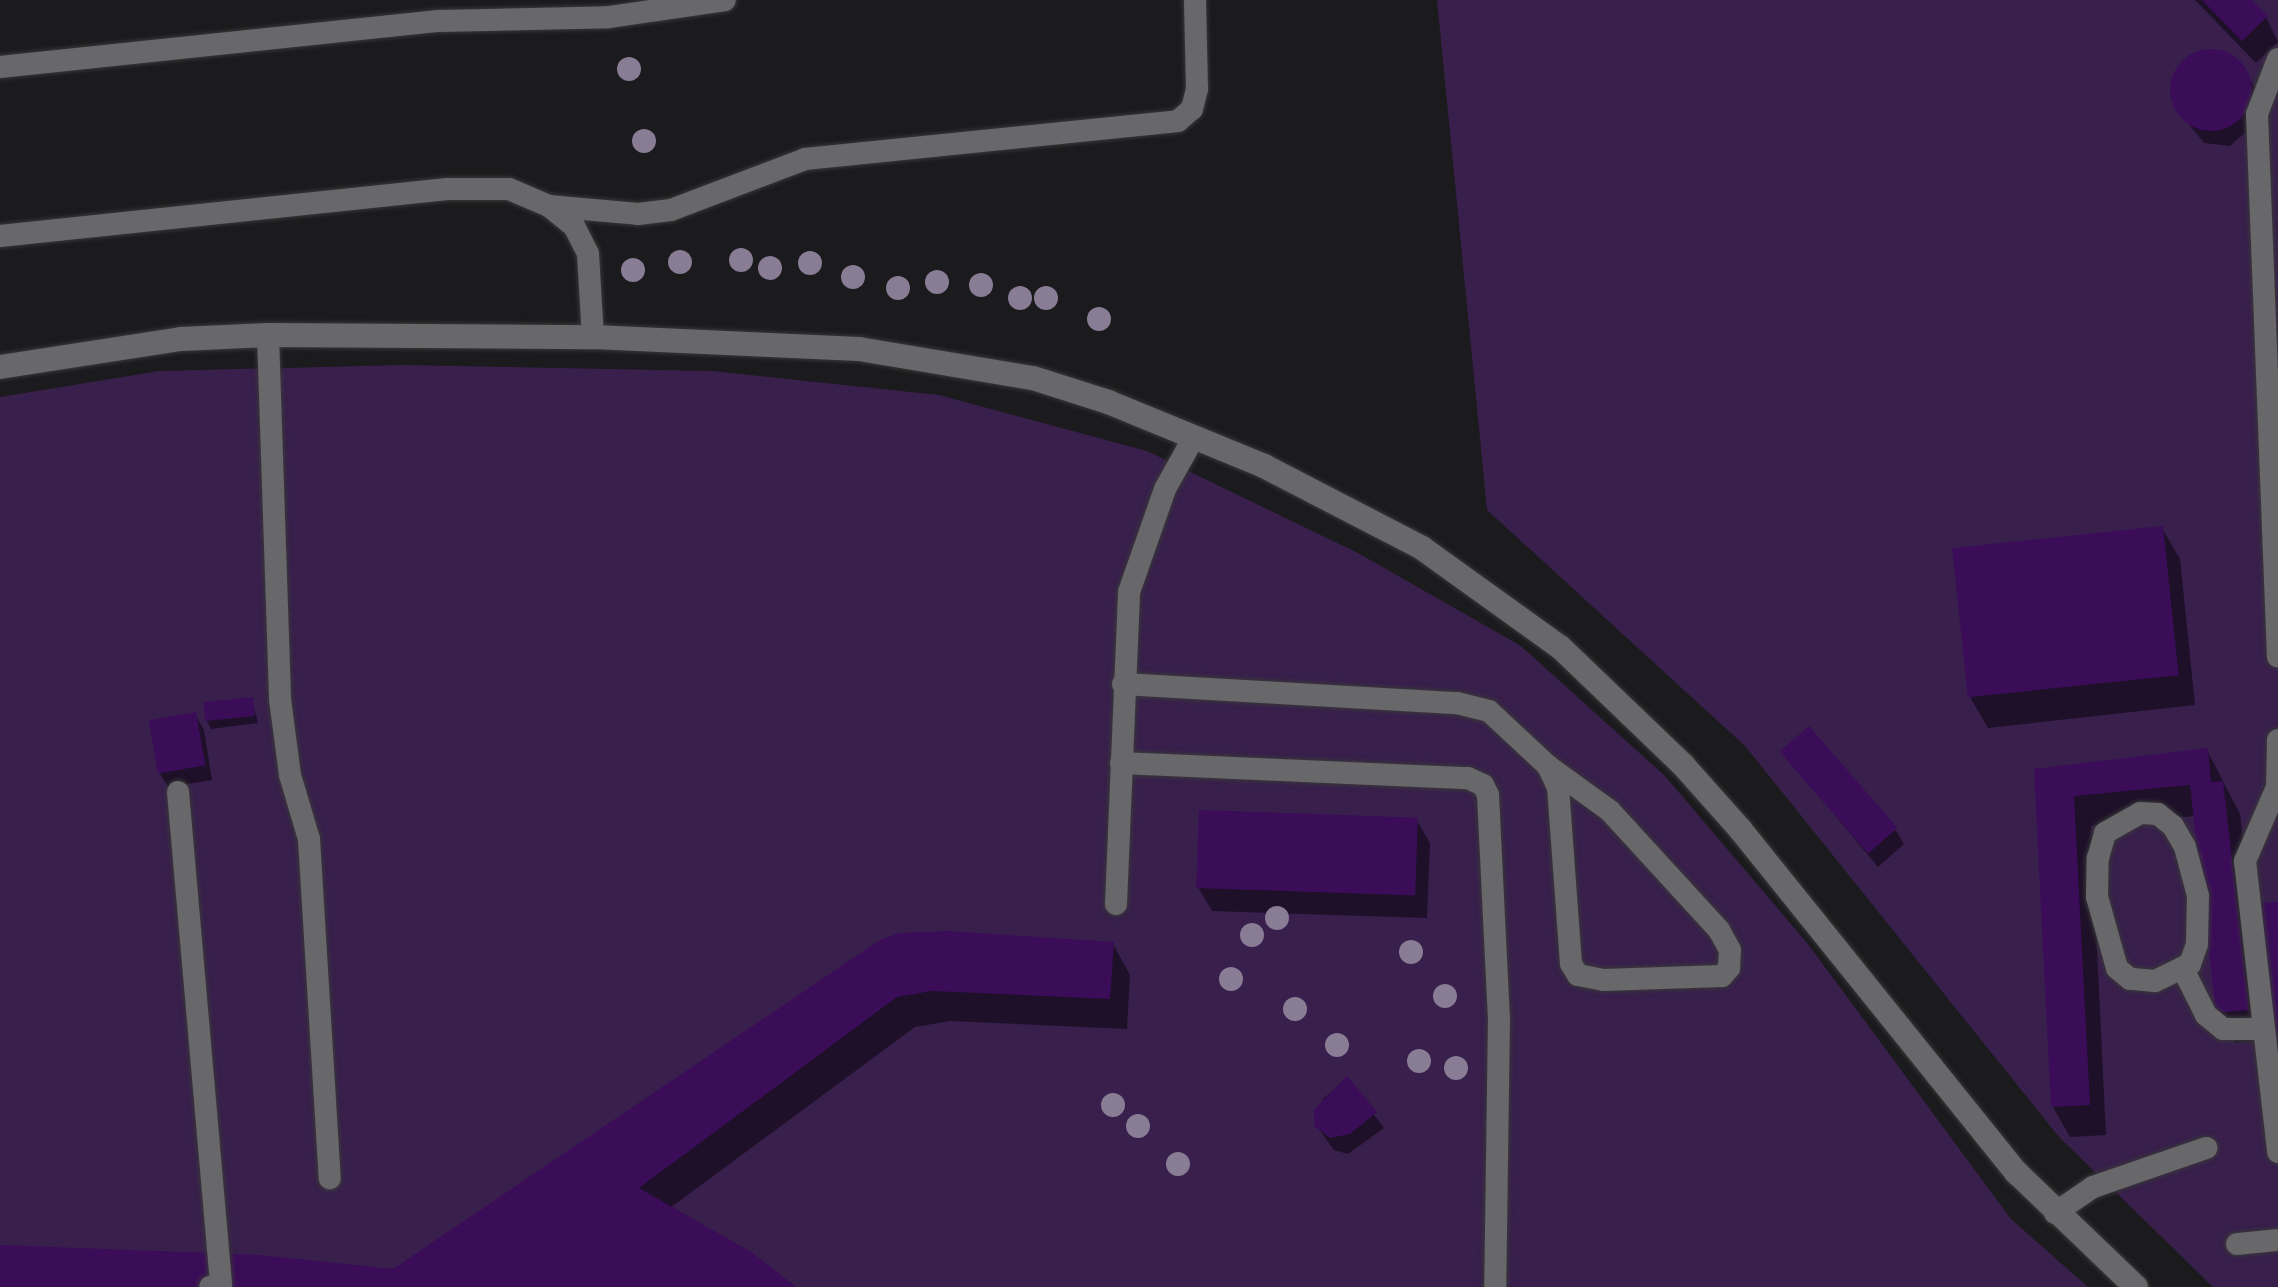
<!DOCTYPE html>
<html>
<head>
<meta charset="utf-8">
<style>
  body { margin:0 }
  #map { position:relative; width:2278px; height:1287px; overflow:hidden; background:#1b1a1c; font-family:Barlow,sans-serif }
  div>[style] { position:absolute }
  [style*='--x'] { left:calc(var(--x)*1px); top:calc(var(--y)*1px); width:calc(var(--w)*1px); rotate:calc(var(--a)*1deg) }
  .green>* { inset:0; background:#381f4c }
  .shadow>* { inset:0; background:#0007 }
  .building>* { inset:0; background:#3b0d59; transform-origin:0 0 }
  .round { border-radius:50% }
  .roads { filter:drop-shadow(0 0 2px #383739) drop-shadow(0 0 2px #383739) }
  .service>* { height:22px; margin:-11px; padding:0 11px; transform-origin:11px; border-radius:11px; background:#68676a }
  .secondary>* { height:24px; margin:-12px; padding:0 12px; transform-origin:12px; border-radius:12px; background:#68676a }
  .trees>* { width:24px; height:24px; margin:-12px; border-radius:50%; background:#897c95 }
  span { translate:-50% -50%; white-space:nowrap; text-align:center; line-height:1.15; -webkit-text-stroke:7px #060606; paint-order:stroke }
</style>
</head>
<body>
<div id="map">
  <div class="green">
    <i style="clip-path:polygon(1437px 0,2278px 0,2278px 1287px,2213px 1287px,2059px 1137px,1745px 746px,1487px 510px)"></i>
    <i style="clip-path:polygon(401px 365px,712px 371px,939px 395px,1147px 451px,1358px 553px,1521px 646px,1665px 776px,1808px 944px,2011px 1219px,2088px 1287px,0 1287px,0 397px,159px 371px)"></i>
  </div>
  <div class="shadow">
    <i style="clip-path:polygon(2195px 0,2249px 0,2266px 17px,2278px 42px,2256px 63px)"></i>
    <i style="clip-path:polygon(2211px 51px,2244px 68px,2259px 96px,2257px 122px,2230px 146px,2204px 143px,2176px 108px,2173px 82px,2186px 60px)"></i>
    <i style="clip-path:polygon(2162px 528px,2180px 559px,2195px 705px,1988px 728px,1970px 697px)"></i>
    <i style="clip-path:polygon(252px 699px,258px 723px,211px 729px,207px 721px)"></i>
    <i style="clip-path:polygon(195px 714px,204px 730px,212px 780px,168px 787px,159px 772px)"></i>
    <i style="clip-path:polygon(2207px 750px,2240px 814px,2265px 1040px,2235px 1043px,2218px 1013px,2196px 816px,2091px 826px,2106px 1135px,2070px 1137px,2053px 1107px,2036px 771px)"></i>
    <i style="clip-path:polygon(1782px 751px,1895px 829px,1904px 844px,1878px 867px)"></i>
    <i style="clip-path:polygon(1416px 819px,1430px 843px,1427px 918px,1212px 911px,1198px 887px)"></i>
    <i style="clip-path:polygon(881px 942px,1113px 944px,1130px 975px,1127px 1029px,950px 1021px,915px 1027px,670px 1208px,793px 1287px,0 1287px,0 1247px,394px 1271px)"></i>
    <i style="clip-path:polygon(1347px 1079px,1384px 1128px,1348px 1154px,1334px 1150px,1316px 1125px,1323px 1099px)"></i>
  </div>
  <div class="building">
    <i style="clip-path:polygon(2202px 0,2252px 0,2268px 16px,2242px 41px)"></i>
    <i class="round" style="left:2170px;top:49px;width:82px;height:82px"></i>
    <i style="left:2163px;top:526px;width:150px;height:212px;rotate:84deg"></i>
    <i style="left:253px;top:697px;width:19px;height:50px;rotate:84deg"></i>
    <i style="left:196px;top:712px;width:54px;height:48px;rotate:80deg"></i>
    <i style="left:1809px;top:726px;width:135px;height:39px;rotate:49deg"></i>
    <i style="clip-path:polygon(2208px 748px,2211px 782px,2223px 781px,2249px 1010px,2216px 1013px,2190px 785px,2074px 796px,2090px 1105px,2051px 1107px,2034px 769px)"></i>
    <i style="left:1199px;top:810px;width:219px;height:78px;rotate:2deg"></i>
    <i style="clip-path:polygon(2278px 902px,2278px 1034px,2269px 1034px,2258px 903px)"></i>
    <i style="clip-path:polygon(948px 931px,1114px 942px,1110px 999px,932px 991px,897px 997px,639px 1188px,751px 1252px,796px 1287px,0 1287px,0 1245px,260px 1255px,393px 1269px,880px 940px,899px 933px)"></i>
    <i style="clip-path:polygon(1347px 1076px,1377px 1112px,1350px 1134px,1330px 1138px,1314px 1126px,1314px 1110px)"></i>
  </div>
  <div class="roads">
    <div class="service">
      <i style="--x:2278;--y:59;--w:59;--a:110.9"></i>
      <i style="--x:2257;--y:114;--w:543;--a:87.79"></i>
      <i style="--x:0;--y:67;--w:441;--a:-6"></i>
      <i style="--x:439;--y:21;--w:170;--a:-1.3"></i>
      <i style="--x:609;--y:17;--w:117;--a:-8.3"></i>
      <i style="--x:549;--y:206;--w:89;--a:5.1"></i>
      <i style="--x:638;--y:214;--w:33;--a:-7"></i>
      <i style="--x:671;--y:210;--w:143;--a:-20.8"></i>
      <i style="--x:805;--y:159;--w:375;--a:-5.8"></i>
      <i style="--x:1178;--y:121;--w:18;--a:-41"></i>
      <i style="--x:1192;--y:109;--w:21;--a:-76"></i>
      <i style="--x:1197;--y:89;--w:89;--a:-91.3"></i>
      <i style="--x:0;--y:236;--w:450;--a:-6"></i>
      <i style="--x:448;--y:189;--w:61;--a:0"></i>
      <i style="--x:509;--y:189;--w:43;--a:23"></i>
      <i style="--x:549;--y:206;--w:32;--a:39"></i>
      <i style="--x:574;--y:226;--w:31;--a:63"></i>
      <i style="--x:588;--y:254;--w:83;--a:86.6"></i>
      <i style="--x:268;--y:335;--w:364;--a:88.1"></i>
      <i style="--x:280;--y:699;--w:77;--a:82.5"></i>
      <i style="--x:290;--y:775;--w:67;--a:73.5"></i>
      <i style="--x:309;--y:839;--w:340;--a:86.5"></i>
      <i style="--x:1123;--y:684;--w:335;--a:3.3"></i>
      <i style="--x:1457;--y:703;--w:33;--a:14"></i>
      <i style="--x:1489;--y:711;--w:81;--a:43"></i>
      <i style="--x:1548;--y:766;--w:23;--a:65"></i>
      <i style="--x:1558;--y:787;--w:177;--a:85.8"></i>
      <i style="--x:1571;--y:964;--w:13;--a:58"></i>
      <i style="--x:1578;--y:975;--w:25;--a:11"></i>
      <i style="--x:1603;--y:980;--w:119;--a:-1.9"></i>
      <i style="--x:1722;--y:976;--w:11;--a:-49"></i>
      <i style="--x:1729;--y:968;--w:18;--a:-87"></i>
      <i style="--x:1730;--y:950;--w:23;--a:-119"></i>
      <i style="--x:1719;--y:930;--w:161;--a:-132.5"></i>
      <i style="--x:1610;--y:811;--w:77;--a:-144"></i>
      <i style="--x:2278;--y:740;--w:47;--a:91.2"></i>
      <i style="--x:2277;--y:787;--w:81;--a:113.4"></i>
      <i style="--x:2245;--y:861;--w:293;--a:83.5"></i>
      <i style="--x:1121;--y:763;--w:347;--a:2.5"></i>
      <i style="--x:1468;--y:778;--w:17;--a:25"></i>
      <i style="--x:1483;--y:785;--w:11;--a:63"></i>
      <i style="--x:1488;--y:795;--w:222;--a:87.2"></i>
      <i style="--x:1499;--y:1017;--w:270;--a:90.8"></i>
      <i style="--x:178;--y:792;--w:495;--a:85"></i>
      <i style="--x:221;--y:1285;--w:11;--a:170"></i>
      <i style="--x:2140;--y:813;--w:18;--a:3"></i>
      <i style="--x:2158;--y:814;--w:19;--a:39"></i>
      <i style="--x:2173;--y:826;--w:24;--a:60"></i>
      <i style="--x:2185;--y:847;--w:51;--a:75.1"></i>
      <i style="--x:2198;--y:896;--w:48;--a:91.2"></i>
      <i style="--x:2197;--y:944;--w:21;--a:109"></i>
      <i style="--x:2190;--y:964;--w:39;--a:154"></i>
      <i style="--x:2155;--y:981;--w:25;--a:-175"></i>
      <i style="--x:2130;--y:979;--w:17;--a:-140"></i>
      <i style="--x:2117;--y:968;--w:74;--a:-105.7"></i>
      <i style="--x:2097;--y:897;--w:39;--a:-89"></i>
      <i style="--x:2098;--y:858;--w:26;--a:-74"></i>
      <i style="--x:2105;--y:833;--w:40;--a:-29.7"></i>
      <i style="--x:1116;--y:904;--w:312;--a:-87.6"></i>
      <i style="--x:1129;--y:592;--w:109;--a:-70.7"></i>
      <i style="--x:1165;--y:489;--w:60;--a:-60.9"></i>
      <i style="--x:2183;--y:969;--w:51;--a:63.4"></i>
      <i style="--x:2206;--y:1015;--w:22;--a:39"></i>
      <i style="--x:2223;--y:1029;--w:38;--a:0"></i>
      <i style="--x:2055;--y:1213;--w:46;--a:-34.4"></i>
      <i style="--x:2093;--y:1187;--w:120;--a:-19"></i>
      <i style="--x:2237;--y:1244;--w:41;--a:-5.6"></i>
    </div>
    <div class="secondary">
      <i style="--x:0;--y:367;--w:183;--a:-8.8"></i>
      <i style="--x:181;--y:339;--w:87;--a:-2.6"></i>
      <i style="--x:268;--y:335;--w:325;--a:0.4"></i>
      <i style="--x:593;--y:337;--w:266;--a:2.6"></i>
      <i style="--x:859;--y:349;--w:176;--a:9.5"></i>
      <i style="--x:1033;--y:378;--w:79;--a:17.7"></i>
      <i style="--x:1108;--y:402;--w:169;--a:22.3"></i>
      <i style="--x:1264;--y:466;--w:178;--a:27.4"></i>
      <i style="--x:1422;--y:548;--w:170;--a:35.7"></i>
      <i style="--x:1560;--y:647;--w:170;--a:43.8"></i>
      <i style="--x:1683;--y:765;--w:86;--a:48.3"></i>
      <i style="--x:1740;--y:829;--w:442;--a:51.2"></i>
      <i style="--x:2017;--y:1173;--w:165;--a:43.8"></i>
    </div>
  </div>
  <div class="trees">
    <i style="left:629px;top:69px"></i>
    <i style="left:644px;top:141px"></i>
    <i style="left:741px;top:260px"></i>
    <i style="left:680px;top:262px"></i>
    <i style="left:810px;top:263px"></i>
    <i style="left:770px;top:268px"></i>
    <i style="left:633px;top:270px"></i>
    <i style="left:853px;top:277px"></i>
    <i style="left:937px;top:282px"></i>
    <i style="left:981px;top:285px"></i>
    <i style="left:898px;top:288px"></i>
    <i style="left:1020px;top:298px"></i>
    <i style="left:1046px;top:298px"></i>
    <i style="left:1099px;top:319px"></i>
    <i style="left:1277px;top:918px"></i>
    <i style="left:1252px;top:935px"></i>
    <i style="left:1411px;top:952px"></i>
    <i style="left:1231px;top:979px"></i>
    <i style="left:1445px;top:996px"></i>
    <i style="left:1295px;top:1009px"></i>
    <i style="left:1337px;top:1045px"></i>
    <i style="left:1419px;top:1061px"></i>
    <i style="left:1456px;top:1068px"></i>
    <i style="left:1113px;top:1105px"></i>
    <i style="left:1138px;top:1126px"></i>
    <i style="left:1178px;top:1164px"></i>
  </div>
</div>
</body>
</html>
